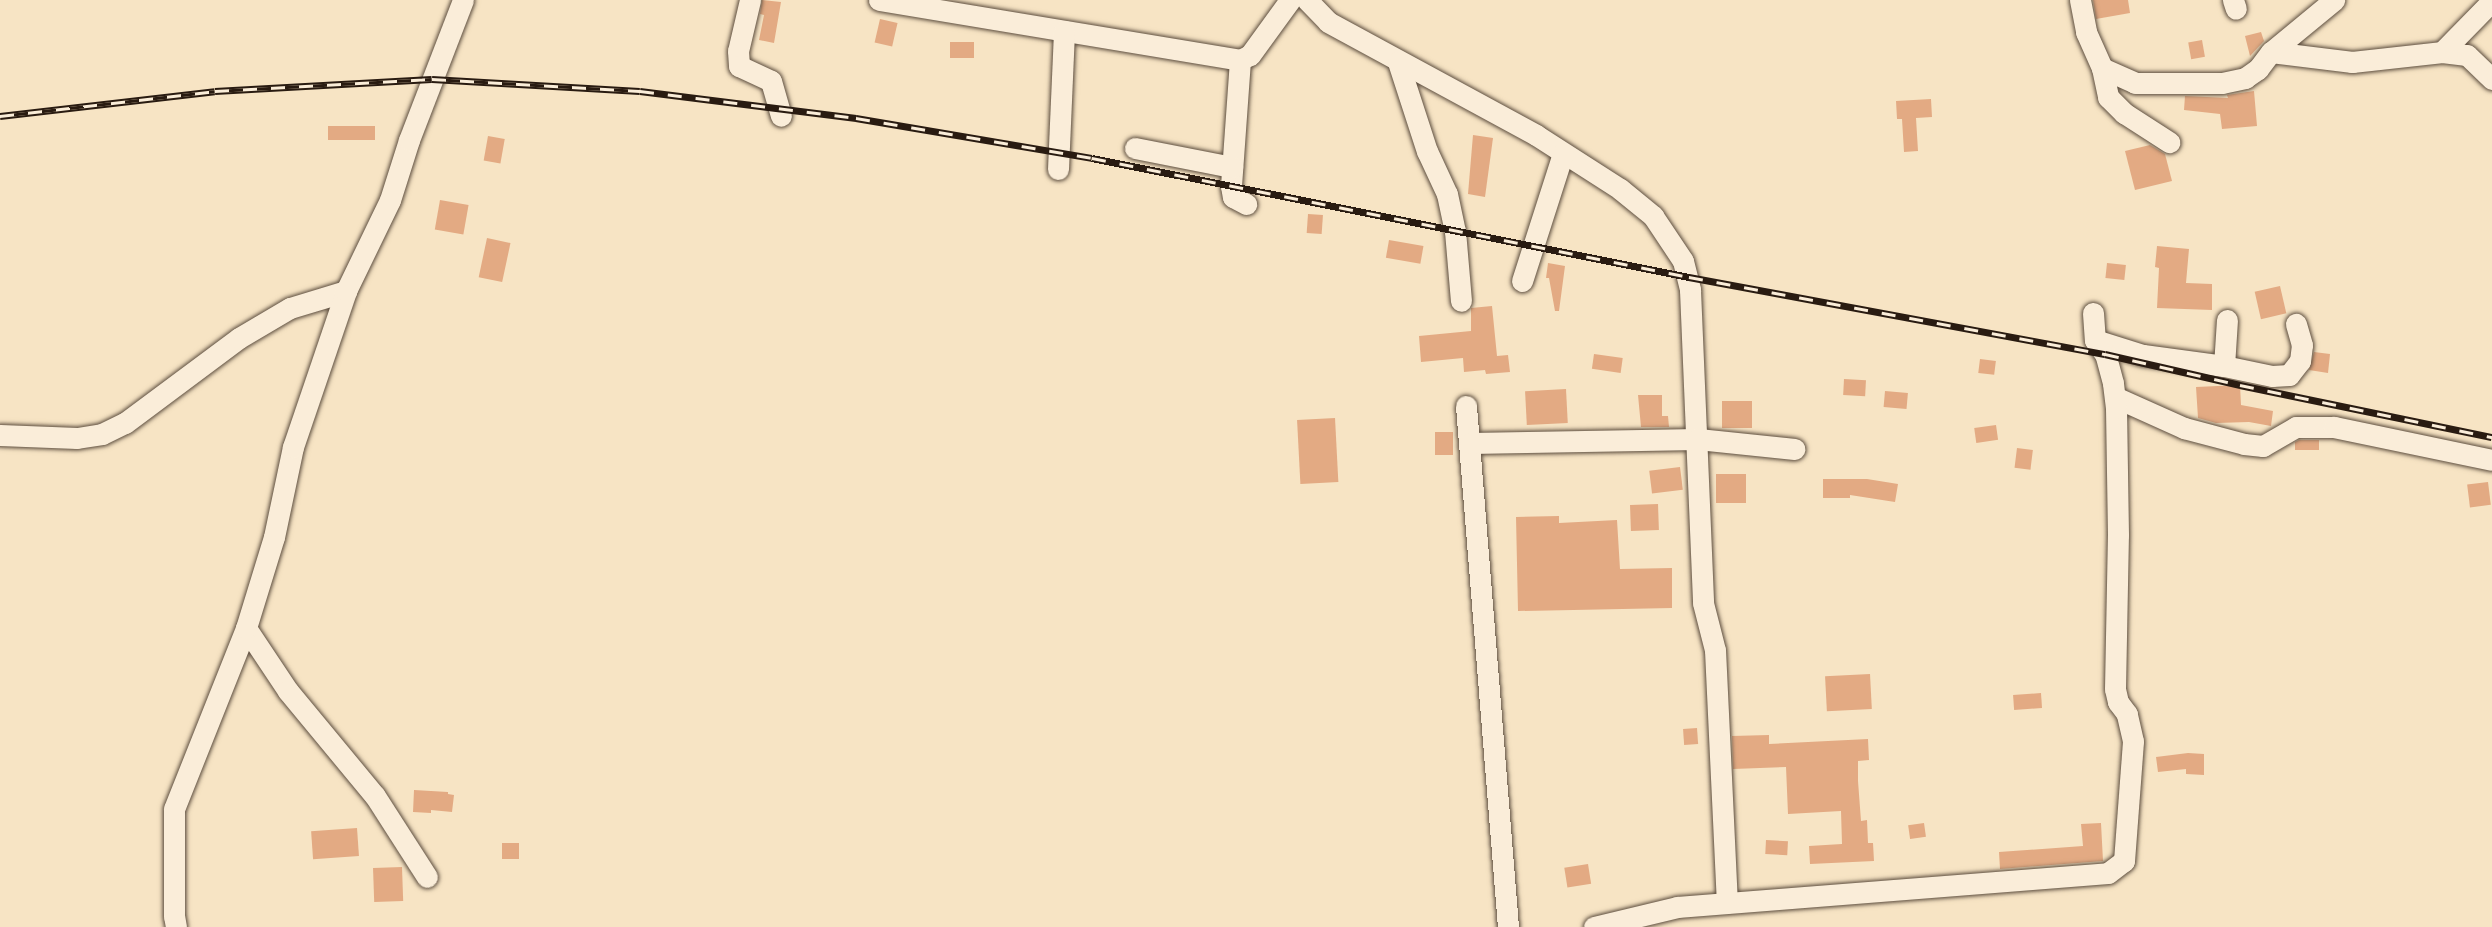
<!DOCTYPE html>
<html>
<head>
<meta charset="utf-8">
<style>
  body { margin:0 }
  #map { position:relative; width:2492px; height:927px; overflow:hidden; background:#f7e4c4; font-family:"Old Standard TT",serif }
  div>[style] { position:absolute }
  [style*='--x'] { left:calc(var(--x)*1px); top:calc(var(--y)*1px); width:calc(var(--w)*1px); rotate:calc(var(--a)*1deg) }
  .building>* { inset:0; background:#e3aa83; transform-origin:0 0 }
  .roads { filter:drop-shadow(0 0 2px #5c4d3e) drop-shadow(0 0 2px #5c4d3e) }
  .minor>* { height:21px; margin:-10.5px; padding:0 10.5px; transform-origin:10.5px; border-radius:10.5px; background:#faedd9 }
  .rail>* { height:7px; margin-top:-3.5px; transform-origin:0; background:repeating-linear-gradient(90deg,#faedd9 0 14px,#291b11 0 28px); box-sizing:border-box; border-block:2px solid #291b11 }
  span { translate:-50% -50%; white-space:nowrap; text-align:center; line-height:1.15; -webkit-text-stroke:5px #faedd9; paint-order:stroke }
</style>
</head>
<body>
<div id="map">
  <div class="building">
    <i style="clip-path:polygon(762px 0,781px 2px,774px 43px,759px 40px,764px 15px,760px 14px)"></i>
    <i style="clip-path:polygon(2093px 0,2128px 0,2130px 13px,2096px 19px)"></i>
    <i style="left:880px;top:19px;width:18px;height:24px;rotate:13deg"></i>
    <i style="clip-path:polygon(2261px 32px,2264px 41px,2250px 56px,2245px 36px)"></i>
    <i style="left:2202px;top:40px;width:17px;height:14px;rotate:80deg"></i>
    <i style="left:950px;top:42px;width:24px;height:16px"></i>
    <i style="clip-path:polygon(2254px 91px,2257px 126px,2222px 129px,2220px 114px,2184px 110px,2185px 96px,2228px 98px,2227px 95px)"></i>
    <i style="clip-path:polygon(1931px 99px,1932px 117px,1916px 118px,1918px 151px,1904px 152px,1902px 119px,1897px 119px,1896px 101px)"></i>
    <i style="left:328px;top:126px;width:47px;height:14px"></i>
    <i style="clip-path:polygon(1473px 135px,1493px 138px,1485px 197px,1468px 194px)"></i>
    <i style="left:488px;top:136px;width:17px;height:25px;rotate:10deg"></i>
    <i style="clip-path:polygon(2150px 145px,2165px 154px,2172px 181px,2135px 190px,2125px 151px)"></i>
    <i style="left:440px;top:200px;width:29px;height:30px;rotate:10deg"></i>
    <i style="left:1308px;top:214px;width:15px;height:19px;rotate:4deg"></i>
    <i style="left:487px;top:238px;width:24px;height:40px;rotate:12deg"></i>
    <i style="left:1389px;top:240px;width:35px;height:18px;rotate:10deg"></i>
    <i style="clip-path:polygon(2157px 246px,2189px 249px,2186px 283px,2212px 284px,2212px 310px,2157px 308px,2159px 268px,2155px 267px)"></i>
    <i style="clip-path:polygon(1548px 263px,1565px 266px,1559px 311px,1555px 311px,1549px 278px,1546px 278px)"></i>
    <i style="left:2107px;top:263px;width:19px;height:15px;rotate:6deg"></i>
    <i style="left:2280px;top:286px;width:28px;height:26px;rotate:77deg"></i>
    <i style="clip-path:polygon(1492px 306px,1497px 356px,1508px 355px,1510px 372px,1486px 374px,1485px 370px,1464px 372px,1463px 358px,1421px 362px,1419px 336px,1471px 331px,1471px 308px)"></i>
    <i style="clip-path:polygon(2314px 352px,2330px 354px,2328px 373px,2309px 370px)"></i>
    <i style="left:1594px;top:354px;width:29px;height:15px;rotate:8deg"></i>
    <i style="left:1980px;top:359px;width:16px;height:14px;rotate:7deg"></i>
    <i style="left:1844px;top:379px;width:22px;height:16px;rotate:3deg"></i>
    <i style="clip-path:polygon(2240px 385px,2241px 405px,2273px 411px,2271px 426px,2249px 422px,2216px 423px,2198px 418px,2196px 387px)"></i>
    <i style="left:1566px;top:389px;width:34px;height:41px;rotate:87deg"></i>
    <i style="left:1885px;top:391px;width:23px;height:16px;rotate:5deg"></i>
    <i style="clip-path:polygon(1638px 395px,1662px 395px,1662px 416px,1668px 416px,1669px 427px,1641px 427px)"></i>
    <i style="left:1752px;top:401px;width:27px;height:30px;rotate:90deg"></i>
    <i style="left:1335px;top:418px;width:64px;height:38px;rotate:87deg"></i>
    <i style="left:1996px;top:425px;width:15px;height:22px;rotate:82deg"></i>
    <i style="left:1435px;top:432px;width:18px;height:23px"></i>
    <i style="clip-path:polygon(2299px 440px,2319px 440px,2319px 450px,2295px 450px,2295px 442px)"></i>
    <i style="left:2017px;top:448px;width:16px;height:20px;rotate:7deg"></i>
    <i style="left:1680px;top:467px;width:23px;height:31px;rotate:83deg"></i>
    <i style="left:1716px;top:474px;width:30px;height:29px"></i>
    <i style="clip-path:polygon(1823px 479px,1867px 479px,1898px 484px,1895px 502px,1850px 495px,1850px 498px,1823px 498px)"></i>
    <i style="left:2488px;top:482px;width:23px;height:21px;rotate:83deg"></i>
    <i style="left:1658px;top:504px;width:26px;height:28px;rotate:88deg"></i>
    <i style="clip-path:polygon(1559px 516px,1559px 523px,1617px 520px,1620px 569px,1672px 568px,1672px 608px,1518px 611px,1516px 517px)"></i>
    <i style="left:1870px;top:674px;width:35px;height:45px;rotate:87deg"></i>
    <i style="left:2041px;top:693px;width:15px;height:28px;rotate:86deg"></i>
    <i style="left:1697px;top:728px;width:16px;height:14px;rotate:86deg"></i>
    <i style="clip-path:polygon(1769px 735px,1769px 744px,1868px 739px,1869px 760px,1858px 761px,1858px 781px,1861px 821px,1867px 820px,1868px 843px,1873px 843px,1874px 861px,1810px 864px,1809px 846px,1842px 844px,1841px 811px,1788px 814px,1786px 767px,1733px 769px,1732px 736px)"></i>
    <i style="clip-path:polygon(2188px 753px,2204px 754px,2204px 775px,2186px 774px,2186px 769px,2158px 772px,2156px 757px)"></i>
    <i style="clip-path:polygon(414px 790px,448px 792px,448px 794px,454px 795px,452px 812px,431px 810px,431px 813px,413px 812px)"></i>
    <i style="left:1924px;top:823px;width:14px;height:16px;rotate:82deg"></i>
    <i style="clip-path:polygon(2101px 823px,2103px 861px,2000px 869px,1999px 852px,2083px 846px,2081px 824px)"></i>
    <i style="left:357px;top:828px;width:28px;height:46px;rotate:86deg"></i>
    <i style="left:1766px;top:840px;width:22px;height:14px;rotate:3deg"></i>
    <i style="left:502px;top:843px;width:17px;height:16px"></i>
    <i style="left:1588px;top:864px;width:20px;height:24px;rotate:81deg"></i>
    <i style="left:402px;top:867px;width:34px;height:29px;rotate:88deg"></i>
  </div>
  <div class="roads">
    <div class="minor">
      <i style="--x:750;--y:0;--w:52;--a:103.2"></i>
      <i style="--x:738;--y:51;--w:15;--a:86"></i>
      <i style="--x:739;--y:66;--w:35;--a:25"></i>
      <i style="--x:771;--y:81;--w:36;--a:74"></i>
      <i style="--x:879;--y:0;--w:366;--a:9.4"></i>
      <i style="--x:1240;--y:60;--w:11;--a:-27"></i>
      <i style="--x:1250;--y:55;--w:68;--a:-54"></i>
      <i style="--x:1307;--y:0;--w:30;--a:46"></i>
      <i style="--x:1328;--y:22;--w:237;--a:28.5"></i>
      <i style="--x:1536;--y:135;--w:100;--a:32.7"></i>
      <i style="--x:1620;--y:189;--w:43;--a:39.3"></i>
      <i style="--x:1653;--y:216;--w:54;--a:56.3"></i>
      <i style="--x:1683;--y:261;--w:30;--a:76"></i>
      <i style="--x:1690;--y:290;--w:313;--a:87.6"></i>
      <i style="--x:1703;--y:603;--w:49;--a:75.7"></i>
      <i style="--x:1715;--y:650;--w:253;--a:87.3"></i>
      <i style="--x:2080;--y:0;--w:33;--a:79"></i>
      <i style="--x:2086;--y:32;--w:39;--a:66"></i>
      <i style="--x:2102;--y:68;--w:36;--a:24"></i>
      <i style="--x:2135;--y:83;--w:87;--a:0"></i>
      <i style="--x:2222;--y:83;--w:24;--a:-12"></i>
      <i style="--x:2245;--y:78;--w:16;--a:-35"></i>
      <i style="--x:2258;--y:69;--w:21;--a:-53"></i>
      <i style="--x:2271;--y:52;--w:82;--a:-39.5"></i>
      <i style="--x:2233;--y:0;--w:9;--a:72"></i>
      <i style="--x:2271;--y:52;--w:82;--a:7"></i>
      <i style="--x:2352;--y:62;--w:91;--a:-6.3"></i>
      <i style="--x:2442;--y:52;--w:25;--a:7"></i>
      <i style="--x:2467;--y:55;--w:35;--a:44"></i>
      <i style="--x:2442;--y:52;--w:71;--a:-45.6"></i>
      <i style="--x:1240;--y:60;--w:126;--a:94.1"></i>
      <i style="--x:1231;--y:186;--w:11;--a:80"></i>
      <i style="--x:1233;--y:197;--w:15;--a:28"></i>
      <i style="--x:1398;--y:62;--w:94;--a:72"></i>
      <i style="--x:1427;--y:151;--w:47;--a:65.1"></i>
      <i style="--x:1447;--y:194;--w:38;--a:78"></i>
      <i style="--x:1455;--y:231;--w:70;--a:85.1"></i>
      <i style="--x:2102;--y:68;--w:30;--a:78"></i>
      <i style="--x:2108;--y:97;--w:23;--a:45"></i>
      <i style="--x:2124;--y:113;--w:54;--a:32.8"></i>
      <i style="--x:1135;--y:148;--w:99;--a:11.1"></i>
      <i style="--x:1058;--y:169;--w:138;--a:-87.5"></i>
      <i style="--x:1522;--y:281;--w:134;--a:-72.2"></i>
      <i style="--x:2093;--y:313;--w:27;--a:86"></i>
      <i style="--x:2095;--y:340;--w:50;--a:17.4"></i>
      <i style="--x:2143;--y:355;--w:82;--a:7.7"></i>
      <i style="--x:2224;--y:366;--w:49;--a:11.8"></i>
      <i style="--x:2272;--y:376;--w:17;--a:-3"></i>
      <i style="--x:2289;--y:375;--w:18;--a:-52"></i>
      <i style="--x:2300;--y:361;--w:16;--a:-83"></i>
      <i style="--x:2302;--y:345;--w:22;--a:-106"></i>
      <i style="--x:2224;--y:366;--w:46;--a:-86.3"></i>
      <i style="--x:2115;--y:397;--w:76;--a:24.2"></i>
      <i style="--x:2184;--y:428;--w:62;--a:14.9"></i>
      <i style="--x:2244;--y:444;--w:19;--a:6"></i>
      <i style="--x:2263;--y:446;--w:38;--a:-30"></i>
      <i style="--x:2296;--y:427;--w:38;--a:0"></i>
      <i style="--x:2334;--y:427;--w:161;--a:11.8"></i>
      <i style="--x:1466;--y:406;--w:523;--a:85.39"></i>
      <i style="--x:0;--y:435;--w:77;--a:2.2"></i>
      <i style="--x:77;--y:438;--w:25;--a:-9"></i>
      <i style="--x:102;--y:434;--w:25;--a:-26"></i>
      <i style="--x:125;--y:423;--w:142;--a:-36.7"></i>
      <i style="--x:239;--y:338;--w:59;--a:-30.5"></i>
      <i style="--x:290;--y:308;--w:59;--a:-16.9"></i>
      <i style="--x:1470;--y:443;--w:228;--a:-1"></i>
      <i style="--x:1698;--y:439;--w:97;--a:5.9"></i>
      <i style="--x:246;--y:628;--w:76;--a:56.3"></i>
      <i style="--x:288;--y:691;--w:136;--a:50.4"></i>
      <i style="--x:375;--y:796;--w:96;--a:57.3"></i>
      <i style="--x:176;--y:927;--w:11;--a:-100"></i>
      <i style="--x:174;--y:916;--w:107;--a:-90"></i>
      <i style="--x:174;--y:809;--w:195;--a:-68.3"></i>
      <i style="--x:246;--y:628;--w:95;--a:-72.9"></i>
      <i style="--x:274;--y:537;--w:92;--a:-78.1"></i>
      <i style="--x:293;--y:447;--w:165;--a:-71.2"></i>
      <i style="--x:346;--y:291;--w:101;--a:-64.2"></i>
      <i style="--x:390;--y:200;--w:63;--a:-72.4"></i>
      <i style="--x:409;--y:140;--w:150;--a:-68.9"></i>
      <i style="--x:1594;--y:927;--w:85;--a:-13.5"></i>
      <i style="--x:1677;--y:907;--w:432;--a:-4.5"></i>
      <i style="--x:2108;--y:873;--w:20;--a:-37"></i>
      <i style="--x:2124;--y:861;--w:120;--a:-85.7"></i>
      <i style="--x:2133;--y:741;--w:28;--a:-103"></i>
      <i style="--x:2127;--y:714;--w:15;--a:-127"></i>
      <i style="--x:2118;--y:702;--w:13;--a:-103"></i>
      <i style="--x:2115;--y:689;--w:154;--a:-88.9"></i>
      <i style="--x:2118;--y:535;--w:127;--a:-90.9"></i>
      <i style="--x:2116;--y:408;--w:25;--a:-97"></i>
      <i style="--x:2113;--y:383;--w:30;--a:-105"></i>
      <i style="--x:2105;--y:354;--w:17;--a:-126"></i>
    </div>
  </div>
  <div class="rail">
    <i style="--x:0;--y:116;--w:216;--a:-6.6"></i>
    <i style="--x:215;--y:91;--w:217;--a:-3.2"></i>
    <i style="--x:432;--y:79;--w:208;--a:3.3"></i>
    <i style="--x:640;--y:91;--w:218;--a:7.1"></i>
    <i style="--x:856;--y:118;--w:239;--a:9.6"></i>
    <i style="--x:1092;--y:158;--w:609;--a:11.27"></i>
    <i style="--x:1689;--y:277;--w:423;--a:10.5"></i>
    <i style="--x:2105;--y:354;--w:139;--a:12.9"></i>
    <i style="--x:2240;--y:385;--w:257;--a:11.7"></i>
  </div>
</div>
</body>
</html>
